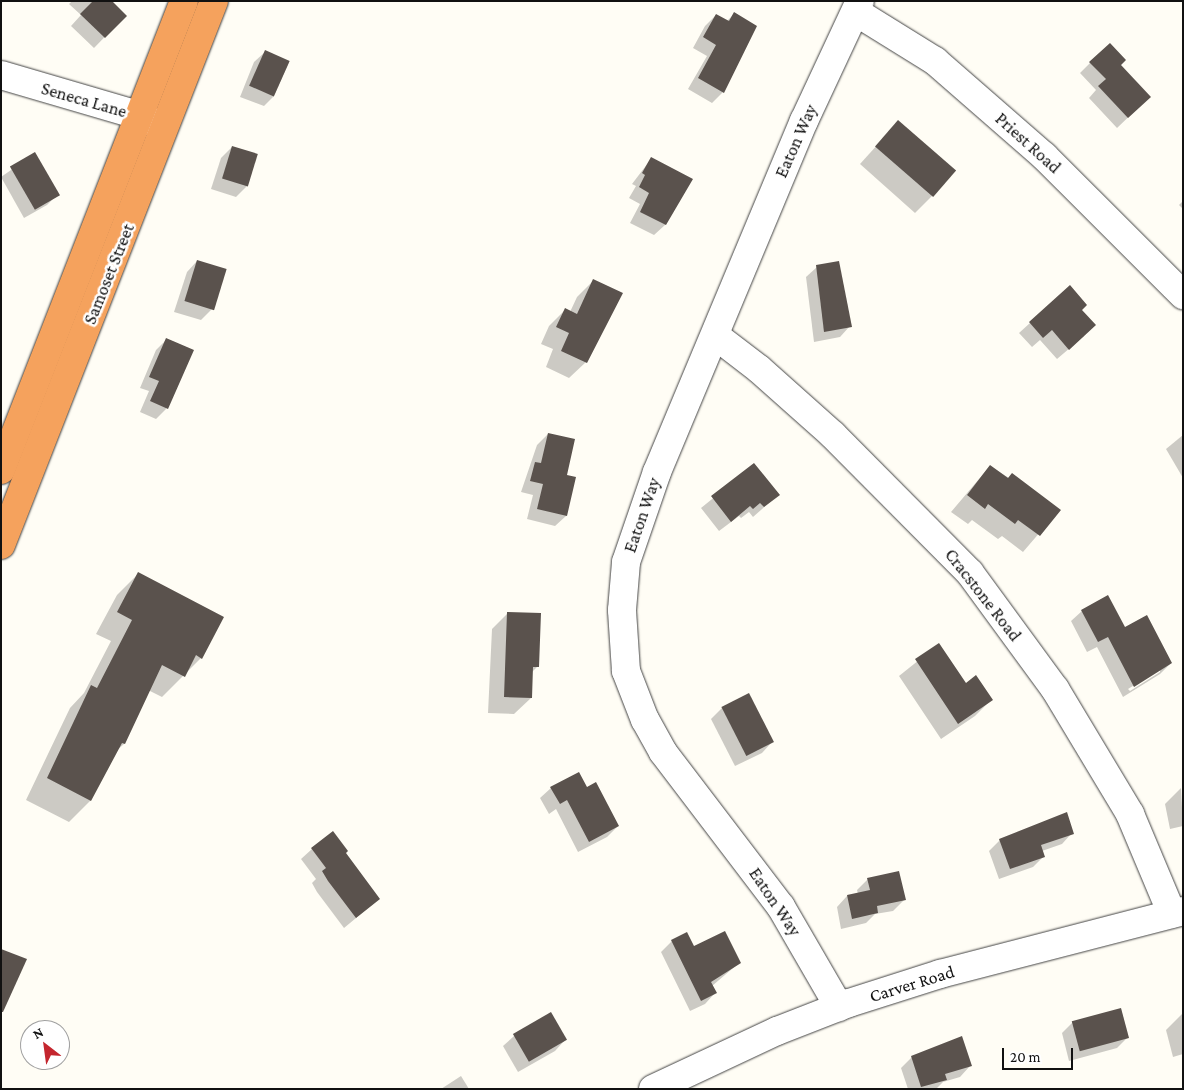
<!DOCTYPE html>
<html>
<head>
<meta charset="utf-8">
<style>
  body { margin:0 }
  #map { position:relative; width:1184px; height:1090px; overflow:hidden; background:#fffdf5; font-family:"Crimson Pro",serif }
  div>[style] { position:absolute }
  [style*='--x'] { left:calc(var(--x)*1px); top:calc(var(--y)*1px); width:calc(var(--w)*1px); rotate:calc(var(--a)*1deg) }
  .shadow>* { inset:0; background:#0003 }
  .building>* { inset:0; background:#5a524d; transform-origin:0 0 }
  .roads { filter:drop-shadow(0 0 1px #444) drop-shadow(0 0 1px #444) }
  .minor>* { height:28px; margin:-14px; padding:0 14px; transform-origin:14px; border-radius:14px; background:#fff }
  .highway>* { height:28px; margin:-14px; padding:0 14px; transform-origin:14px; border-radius:14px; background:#f5a25d }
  span { translate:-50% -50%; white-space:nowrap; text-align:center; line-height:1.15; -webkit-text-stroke:5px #fff; paint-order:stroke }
  .street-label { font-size:18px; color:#111 }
  .frame { position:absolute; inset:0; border:2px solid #111; pointer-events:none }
  .north { position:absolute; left:20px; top:1020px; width:50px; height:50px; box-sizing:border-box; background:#fff; border:1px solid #a0a0a0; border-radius:50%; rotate:330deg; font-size:14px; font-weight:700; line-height:20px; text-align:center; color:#111 }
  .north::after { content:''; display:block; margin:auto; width:18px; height:22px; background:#c4262e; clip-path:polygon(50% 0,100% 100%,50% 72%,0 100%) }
  .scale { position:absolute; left:1002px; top:1048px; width:71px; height:22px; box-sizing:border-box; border:2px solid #111; border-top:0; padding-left:6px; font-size:15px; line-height:18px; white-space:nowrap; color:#111; -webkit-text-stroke:4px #fff; paint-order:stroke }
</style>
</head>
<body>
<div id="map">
  <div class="shadow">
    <i style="clip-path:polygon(72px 1px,110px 1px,125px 16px,94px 48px,71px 26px,81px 15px,69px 4px)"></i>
    <i style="clip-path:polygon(734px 14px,723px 92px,712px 103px,688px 89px,707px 56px,693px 48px,705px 26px,716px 15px,727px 21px)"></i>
    <i style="clip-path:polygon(265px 52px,289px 62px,274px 96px,264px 106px,240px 97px,254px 62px)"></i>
    <i style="clip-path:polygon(1090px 63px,1120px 65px,1139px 107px,1117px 128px,1089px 98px,1096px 90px,1080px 73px)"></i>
    <i style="clip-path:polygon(898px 122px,932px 196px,915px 213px,860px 164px)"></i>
    <i style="clip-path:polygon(232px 147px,247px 186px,236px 197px,211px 189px,221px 158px)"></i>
    <i style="clip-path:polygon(34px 154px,58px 194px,47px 205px,24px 218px,1px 177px)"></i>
    <i style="clip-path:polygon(651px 159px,691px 180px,665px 225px,654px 235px,630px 223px,640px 204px,629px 198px,636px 186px,632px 184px)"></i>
    <i style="clip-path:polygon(1183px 201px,1183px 209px,1179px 205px)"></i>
    <i style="clip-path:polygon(197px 261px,212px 309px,201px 320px,174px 312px,187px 272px)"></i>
    <i style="clip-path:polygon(817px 267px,850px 326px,840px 337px,814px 342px,806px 277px)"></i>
    <i style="clip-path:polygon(593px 281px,586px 362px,569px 378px,546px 367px,553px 349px,541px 344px,549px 326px,565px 310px,570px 312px,577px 297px)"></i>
    <i style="clip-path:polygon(1081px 310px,1084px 336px,1057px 359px,1040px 340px,1032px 347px,1019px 333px,1030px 323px)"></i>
    <i style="clip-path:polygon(167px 339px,192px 350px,166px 409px,156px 419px,140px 412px,149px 391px,140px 388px,156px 350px)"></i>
    <i style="clip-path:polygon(548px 434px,566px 475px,566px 516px,555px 526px,527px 519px,533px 495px,521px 492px,537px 445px)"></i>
    <i style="clip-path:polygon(1183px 435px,1183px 478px,1166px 449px)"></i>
    <i style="clip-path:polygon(754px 465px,778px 495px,753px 517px,749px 512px,741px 518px,739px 516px,719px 531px,701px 508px)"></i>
    <i style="clip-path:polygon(990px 466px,1059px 510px,1023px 552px,1002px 536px,998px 539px,972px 520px,968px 524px,951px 512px)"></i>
    <i style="clip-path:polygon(139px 573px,201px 658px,162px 697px,148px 690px,124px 744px,115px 752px,90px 801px,69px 822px,26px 800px,70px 708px,84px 693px,111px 641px,96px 634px,117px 595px)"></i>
    <i style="clip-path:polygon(evenodd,1082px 611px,1171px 663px,1160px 674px,1123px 697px,1097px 647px,1087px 652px,1071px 621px,1082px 611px,1160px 669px,1160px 672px,1130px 691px,1128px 689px,1160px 669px)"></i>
    <i style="clip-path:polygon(508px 613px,537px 667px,532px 672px,531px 698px,514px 714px,488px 713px,492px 629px)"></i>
    <i style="clip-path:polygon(939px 644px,965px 684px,991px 700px,975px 716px,941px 739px,899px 676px)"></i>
    <i style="clip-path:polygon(722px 708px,772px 742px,762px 753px,735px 766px,711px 719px)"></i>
    <i style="clip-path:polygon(551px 788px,586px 789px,618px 826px,607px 837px,578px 852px,556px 809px,549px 814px,540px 798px)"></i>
    <i style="clip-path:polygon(1181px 788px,1183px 826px,1170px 829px,1165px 804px)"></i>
    <i style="clip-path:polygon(1072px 833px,1062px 844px,1042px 851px,1044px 856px,1033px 867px,999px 879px,989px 851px,1000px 840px)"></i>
    <i style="clip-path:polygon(312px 849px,344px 854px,379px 899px,344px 928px,317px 892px,312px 883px,316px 879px,301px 859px)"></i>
    <i style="clip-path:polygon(868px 879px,904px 900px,893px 911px,875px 914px,866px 923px,841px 929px,837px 907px,847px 896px,858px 894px,857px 890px)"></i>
    <i style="clip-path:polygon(672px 941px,739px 963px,712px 986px,715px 993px,705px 1004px,690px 1011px,661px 952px)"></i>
    <i style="clip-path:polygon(1182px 1014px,1183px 1054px,1173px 1057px,1166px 1030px)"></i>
    <i style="clip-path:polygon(1073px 1022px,1127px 1038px,1117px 1048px,1069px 1061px,1062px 1033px)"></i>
    <i style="clip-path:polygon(514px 1036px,565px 1040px,555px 1051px,518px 1072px,503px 1046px)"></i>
    <i style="clip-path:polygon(912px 1057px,970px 1066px,960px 1077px,943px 1082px,936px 1089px,908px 1089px,901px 1068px)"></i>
    <i style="clip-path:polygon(461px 1076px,469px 1089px,441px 1089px)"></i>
  </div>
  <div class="building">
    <i style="clip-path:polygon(93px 1px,112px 1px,127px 16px,105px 38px,80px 14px)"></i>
    <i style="clip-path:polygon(734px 12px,757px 26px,724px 93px,698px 78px,716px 45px,703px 37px,716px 14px,729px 21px)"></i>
    <i style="clip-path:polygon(1110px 43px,1126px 60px,1121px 65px,1151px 97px,1128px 118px,1098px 86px,1106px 79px,1089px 62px)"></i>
    <i style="left:265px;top:50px;width:27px;height:39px;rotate:24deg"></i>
    <i style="left:898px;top:120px;width:77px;height:35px;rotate:41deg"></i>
    <i style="left:232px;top:146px;width:27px;height:34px;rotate:17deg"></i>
    <i style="left:35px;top:152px;width:50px;height:29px;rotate:60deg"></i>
    <i style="clip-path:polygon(651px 157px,693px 179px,666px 225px,640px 212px,649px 193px,639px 187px,645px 175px,642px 173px)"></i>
    <i style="left:197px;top:260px;width:31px;height:43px;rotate:17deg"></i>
    <i style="clip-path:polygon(839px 261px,852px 327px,824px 332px,816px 265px)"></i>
    <i style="clip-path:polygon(593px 279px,623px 293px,587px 363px,561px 351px,569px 333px,556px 327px,565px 308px,577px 314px)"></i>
    <i style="clip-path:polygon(1070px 285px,1087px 305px,1082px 310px,1096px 325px,1069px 350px,1052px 330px,1043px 338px,1029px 322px)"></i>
    <i style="clip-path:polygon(166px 338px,194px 350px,168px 409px,150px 401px,159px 381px,149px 377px)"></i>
    <i style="clip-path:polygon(548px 433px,575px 439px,567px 475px,576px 477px,567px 516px,537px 509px,543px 484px,530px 481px,535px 462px,541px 463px)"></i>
    <i style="clip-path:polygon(754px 463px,780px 495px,764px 507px,760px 503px,753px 509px,750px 506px,731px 522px,711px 496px)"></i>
    <i style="clip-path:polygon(990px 465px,1008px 478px,1012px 473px,1061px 510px,1040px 536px,1018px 520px,1015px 524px,988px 504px,985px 509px,967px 495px)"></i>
    <i style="clip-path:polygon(138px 572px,224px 617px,202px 659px,196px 655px,185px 677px,162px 665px,125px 744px,122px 743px,91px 801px,47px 778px,91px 685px,97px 688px,132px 620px,117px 612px)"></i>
    <i style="clip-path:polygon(1108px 595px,1125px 627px,1147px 615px,1172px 663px,1134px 687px,1108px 637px,1098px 642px,1081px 610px)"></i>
    <i style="clip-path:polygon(507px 612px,541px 613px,539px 667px,533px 667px,532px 698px,504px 697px)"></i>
    <i style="clip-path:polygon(939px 643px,966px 683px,976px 675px,993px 700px,958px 724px,915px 659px)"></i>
    <i style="left:749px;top:693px;width:55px;height:31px;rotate:63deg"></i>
    <i style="clip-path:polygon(579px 772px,587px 787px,596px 782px,619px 826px,589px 842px,567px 800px,560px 804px,550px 787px)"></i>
    <i style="clip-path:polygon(1067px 812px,1074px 834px,1041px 845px,1045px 857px,1010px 869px,999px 839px)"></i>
    <i style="clip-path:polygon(333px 831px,348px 851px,346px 853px,380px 899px,356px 918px,328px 881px,322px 871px,326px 868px,311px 848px)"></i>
    <i style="clip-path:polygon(899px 871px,906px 900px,877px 906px,878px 913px,852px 919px,847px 895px,870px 890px,867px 878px)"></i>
    <i style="clip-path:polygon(725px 931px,741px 963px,711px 982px,717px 993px,701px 1001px,671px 940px,687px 932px,694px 946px)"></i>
    <i style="clip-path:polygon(1px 949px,27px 959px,3px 1012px,1px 1012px)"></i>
    <i style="left:1121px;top:1008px;width:31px;height:51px;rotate:75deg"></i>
    <i style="left:551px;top:1012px;width:32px;height:44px;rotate:60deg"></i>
    <i style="clip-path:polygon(962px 1036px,972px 1066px,945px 1074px,947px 1080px,921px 1087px,911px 1056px)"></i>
  </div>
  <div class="roads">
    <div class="minor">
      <i style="--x:856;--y:12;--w:93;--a:31.8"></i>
      <i style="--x:935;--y:61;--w:145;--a:41.1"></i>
      <i style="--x:1044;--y:156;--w:197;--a:45"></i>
      <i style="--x:1;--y:75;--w:146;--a:16.3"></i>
      <i style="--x:141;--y:116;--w:23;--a:29"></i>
      <i style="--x:716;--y:336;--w:54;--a:37.5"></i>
      <i style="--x:759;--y:369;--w:99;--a:41.7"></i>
      <i style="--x:833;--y:435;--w:194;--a:45.2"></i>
      <i style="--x:970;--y:573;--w:144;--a:53.8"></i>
      <i style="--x:1055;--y:689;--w:146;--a:59"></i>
      <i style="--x:1130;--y:814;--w:108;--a:67.2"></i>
      <i style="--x:839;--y:1007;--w:116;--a:-120.1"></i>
      <i style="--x:781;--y:907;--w:195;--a:-127.3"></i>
      <i style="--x:663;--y:752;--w:37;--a:-119"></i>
      <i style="--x:645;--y:720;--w:53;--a:-111.2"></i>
      <i style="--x:626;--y:671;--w:61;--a:-93.8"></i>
      <i style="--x:622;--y:610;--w:48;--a:-85.2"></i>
      <i style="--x:626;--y:562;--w:95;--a:-71"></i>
      <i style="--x:657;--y:472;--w:381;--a:-67.3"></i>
      <i style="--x:804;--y:121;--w:132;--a:-65"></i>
      <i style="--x:653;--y:1089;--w:137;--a:-25.1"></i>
      <i style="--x:777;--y:1031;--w:77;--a:-21.3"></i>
      <i style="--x:849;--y:1003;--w:96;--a:-17.7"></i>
      <i style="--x:940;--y:974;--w:251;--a:-14.5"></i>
    </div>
    <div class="highway">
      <i style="--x:1;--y:470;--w:503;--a:-68.68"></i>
      <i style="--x:1;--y:545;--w:584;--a:-68.62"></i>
    </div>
  </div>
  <div class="street-label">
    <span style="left:84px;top:100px;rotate:16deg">Seneca Lane</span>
    <span style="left:796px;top:141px;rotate:-66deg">Eaton Way</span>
    <span style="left:1028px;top:143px;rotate:42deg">Priest Road</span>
    <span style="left:109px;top:274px;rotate:-68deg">Samoset Street</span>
    <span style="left:642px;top:515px;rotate:-71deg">Eaton Way</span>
    <span style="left:983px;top:595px;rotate:52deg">Cracstone Road</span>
    <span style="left:775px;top:902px;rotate:56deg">Eaton Way</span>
    <span style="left:912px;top:984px;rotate:-17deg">Carver Road</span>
  </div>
  <div class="frame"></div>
  <div class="north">N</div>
  <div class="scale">20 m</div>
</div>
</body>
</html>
